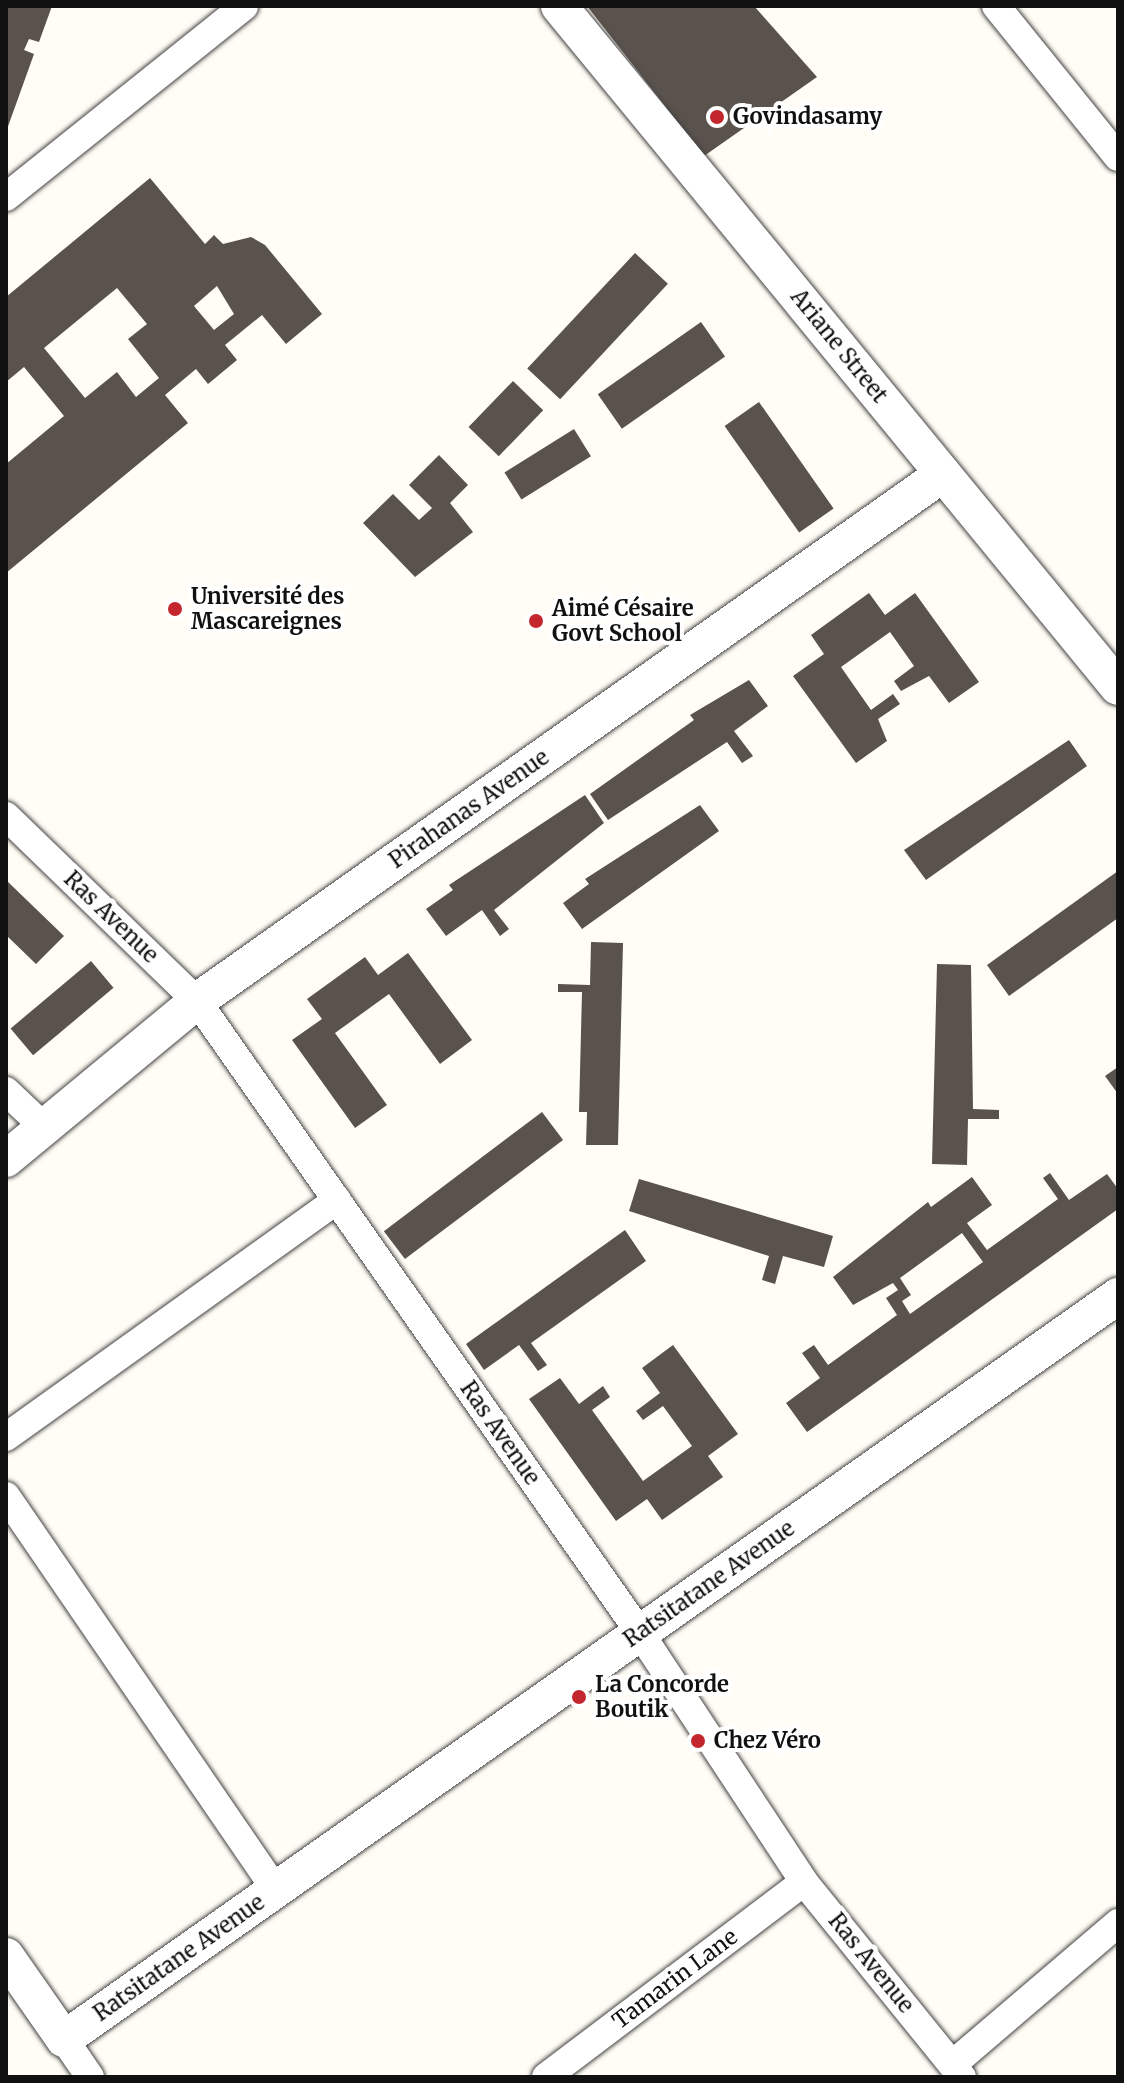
<!DOCTYPE html>
<html>
<head>
<meta charset="utf-8">
<style>
  body { margin:0 }
  #map { position:relative; width:1124px; height:2083px; overflow:hidden; background:#fffdf5; font-family:Merriweather,serif }
  div>[style] { position:absolute }
  [style*='--x'] { left:calc(var(--x)*1px); top:calc(var(--y)*1px); width:calc(var(--w)*1px); rotate:calc(var(--a)*1deg) }
  .building>* { inset:0; background:#5a524d; transform-origin:0 0 }
  .roads { filter:drop-shadow(0 0 2px #444) drop-shadow(0 0 2px #444) }
  .minor>* { height:28px; margin:-14px; padding:0 14px; transform-origin:14px; border-radius:14px; background:#fff }
  .tertiary>* { height:36px; margin:-18px; padding:0 18px; transform-origin:18px; border-radius:18px; background:#fff }
  .dots>* { width:22px; height:22px; translate:-50% -50%; box-sizing:border-box; border:4px solid #fff; border-radius:50% }
  span { translate:-50% -50%; white-space:nowrap; text-align:center; line-height:1.15; -webkit-text-stroke:8px #fff; paint-order:stroke }
  .poi-label { font-size:22px; color:#111; font-weight:700 }
  .left { translate:0 -50%; text-align:left }
  .street-label { font-size:22px; color:#111 }
  .frame { position:absolute; inset:0; border:8px solid #111; pointer-events:none }
</style>
</head>
<body>
<div id="map">
  <div class="building">
    <i style="clip-path:polygon(6px 6px,52px 6px,39px 42px,29px 39px,24px 50px,34px 54px,6px 132px)"></i>
    <i style="clip-path:polygon(587px 6px,754px 6px,817px 77px,704px 156px)"></i>
    <i style="clip-path:polygon(evenodd,150px 178px,205px 244px,214px 235px,223px 244px,251px 237px,265px 245px,322px 314px,286px 344px,262px 315px,225px 345px,237px 360px,208px 384px,196px 369px,165px 395px,188px 423px,6px 573px,6px 464px,64px 416px,24px 367px,6px 382px,6px 297px,150px 178px,217px 286px,234px 314px,214px 330px,194px 306px,217px 286px,150px 178px,117px 288px,147px 324px,128px 339px,159px 378px,136px 397px,117px 372px,85px 398px,44px 348px,117px 288px)"></i>
    <i style="left:635px;top:253px;width:45px;height:158px;rotate:43deg"></i>
    <i style="left:701px;top:322px;width:42px;height:126px;rotate:55deg"></i>
    <i style="left:513px;top:381px;width:42px;height:64px;rotate:44deg"></i>
    <i style="left:759px;top:402px;width:130px;height:42px;rotate:55deg"></i>
    <i style="left:574px;top:429px;width:32px;height:82px;rotate:58deg"></i>
    <i style="clip-path:polygon(439px 455px,468px 485px,450px 503px,473px 532px,415px 577px,363px 523px,393px 494px,419px 520px,432px 508px,409px 485px)"></i>
    <i style="clip-path:polygon(869px 593px,885px 615px,915px 593px,979px 682px,949px 703px,929px 676px,901px 691px,894px 681px,914px 666px,890px 632px,841px 667px,871px 710px,893px 694px,900px 704px,878px 719px,887px 741px,856px 763px,793px 676px,824px 654px,811px 635px)"></i>
    <i style="clip-path:polygon(749px 680px,768px 706px,734px 731px,753px 756px,742px 763px,727px 742px,608px 820px,590px 794px,694px 720px,690px 715px)"></i>
    <i style="clip-path:polygon(1069px 740px,1087px 766px,926px 880px,904px 850px)"></i>
    <i style="clip-path:polygon(585px 795px,604px 823px,494px 910px,509px 929px,500px 936px,482px 910px,446px 936px,426px 909px,453px 890px,449px 885px)"></i>
    <i style="clip-path:polygon(700px 805px,719px 831px,582px 929px,563px 903px,589px 884px,585px 879px)"></i>
    <i style="clip-path:polygon(1118px 871px,1118px 918px,1009px 996px,987px 965px)"></i>
    <i style="clip-path:polygon(6px 880px,64px 936px,36px 964px,6px 935px)"></i>
    <i style="clip-path:polygon(591px 942px,623px 943px,618px 1145px,586px 1145px,587px 1112px,579px 1112px,582px 992px,558px 992px,558px 984px,590px 985px)"></i>
    <i style="clip-path:polygon(408px 953px,472px 1040px,440px 1064px,389px 994px,335px 1033px,387px 1105px,355px 1128px,292px 1040px,322px 1019px,307px 999px,365px 957px,378px 975px)"></i>
    <i style="left:91px;top:961px;width:35px;height:105px;rotate:50deg"></i>
    <i style="clip-path:polygon(937px 964px,971px 965px,973px 1109px,999px 1110px,999px 1119px,968px 1119px,967px 1165px,932px 1164px)"></i>
    <i style="clip-path:polygon(1118px 1067px,1118px 1094px,1105px 1076px)"></i>
    <i style="left:542px;top:1112px;width:35px;height:198px;rotate:53deg"></i>
    <i style="clip-path:polygon(evenodd,1050px 1173px,1069px 1200px,1107px 1174px,1118px 1189px,1118px 1209px,807px 1432px,786px 1403px,820px 1378px,802px 1353px,814px 1345px,828px 1365px,897px 1315px,886px 1298px,898px 1290px,893px 1283px,853px 1305px,833px 1277px,928px 1202px,931px 1207px,972px 1177px,992px 1205px,967px 1223px,987px 1250px,1058px 1199px,1043px 1178px,1050px 1173px,962px 1233px,983px 1262px,910px 1314px,902px 1301px,911px 1295px,900px 1278px,962px 1233px)"></i>
    <i style="clip-path:polygon(639px 1179px,833px 1236px,824px 1267px,783px 1256px,775px 1284px,762px 1280px,769px 1256px,629px 1211px)"></i>
    <i style="clip-path:polygon(625px 1230px,646px 1261px,531px 1343px,547px 1365px,538px 1371px,519px 1345px,484px 1370px,466px 1344px)"></i>
    <i style="clip-path:polygon(673px 1345px,738px 1434px,708px 1456px,723px 1477px,662px 1520px,647px 1499px,616px 1521px,529px 1399px,560px 1378px,579px 1404px,603px 1386px,610px 1397px,592px 1410px,643px 1481px,692px 1446px,663px 1406px,643px 1420px,636px 1411px,660px 1393px,642px 1368px)"></i>
  </div>
  <div class="roads">
    <div class="minor">
      <i style="--x:996;--y:6;--w:194;--a:51.1"></i>
      <i style="--x:6;--y:197;--w:305;--a:-38.7"></i>
      <i style="--x:6;--y:816;--w:266;--a:44.1"></i>
      <i style="--x:197;--y:1001;--w:772;--a:54.97"></i>
      <i style="--x:640;--y:1633;--w:298;--a:56.6"></i>
      <i style="--x:804;--y:1882;--w:251;--a:51"></i>
      <i style="--x:6;--y:1091;--w:52;--a:43.5"></i>
      <i style="--x:6;--y:1437;--w:407;--a:-35.6"></i>
      <i style="--x:6;--y:1496;--w:478;--a:55.6"></i>
      <i style="--x:64;--y:2039;--w:46;--a:55.6"></i>
      <i style="--x:953;--y:2064;--w:217;--a:-40.5"></i>
      <i style="--x:546;--y:2077;--w:323;--a:-37.1"></i>
    </div>
    <div class="tertiary">
      <i style="--x:559;--y:6;--w:881;--a:50.62"></i>
      <i style="--x:6;--y:1159;--w:248;--a:-39.6"></i>
      <i style="--x:197;--y:1001;--w:913;--a:-35.24"></i>
      <i style="--x:6;--y:1956;--w:101;--a:55.1"></i>
      <i style="--x:64;--y:2039;--w:1290;--a:-35.18"></i>
    </div>
  </div>
  <div class="dots">
    <i style="left:717px;top:117px;background:#c4262e"></i>
    <i style="left:175px;top:609px;background:#c4262e"></i>
    <i style="left:536px;top:621px;background:#c4262e"></i>
    <i style="left:579px;top:1697px;background:#c4262e"></i>
    <i style="left:698px;top:1741px;background:#c4262e"></i>
  </div>
  <div class="poi-label">
    <span class="left" style="left:733px;top:117px">Govindasamy</span>
    <span class="left" style="left:191px;top:609px">Université des<br>Mascareignes</span>
    <span class="left" style="left:552px;top:621px">Aimé Césaire<br>Govt School</span>
    <span class="left" style="left:595px;top:1697px">La Concorde<br>Boutik</span>
    <span class="left" style="left:714px;top:1741px">Chez Véro</span>
  </div>
  <div class="street-label">
    <span style="left:839px;top:346px;rotate:51deg">Ariane Street</span>
    <span style="left:469px;top:809px;rotate:-35deg">Pirahanas Avenue</span>
    <span style="left:111px;top:917px;rotate:44deg">Ras Avenue</span>
    <span style="left:500px;top:1433px;rotate:55deg">Ras Avenue</span>
    <span style="left:709px;top:1584px;rotate:-35deg">Ratsitatane Avenue</span>
    <span style="left:179px;top:1958px;rotate:-35deg">Ratsitatane Avenue</span>
    <span style="left:871px;top:1963px;rotate:51deg">Ras Avenue</span>
    <span style="left:675px;top:1979px;rotate:-37deg">Tamarin Lane</span>
  </div>
  <div class="frame"></div>
</div>
</body>
</html>
